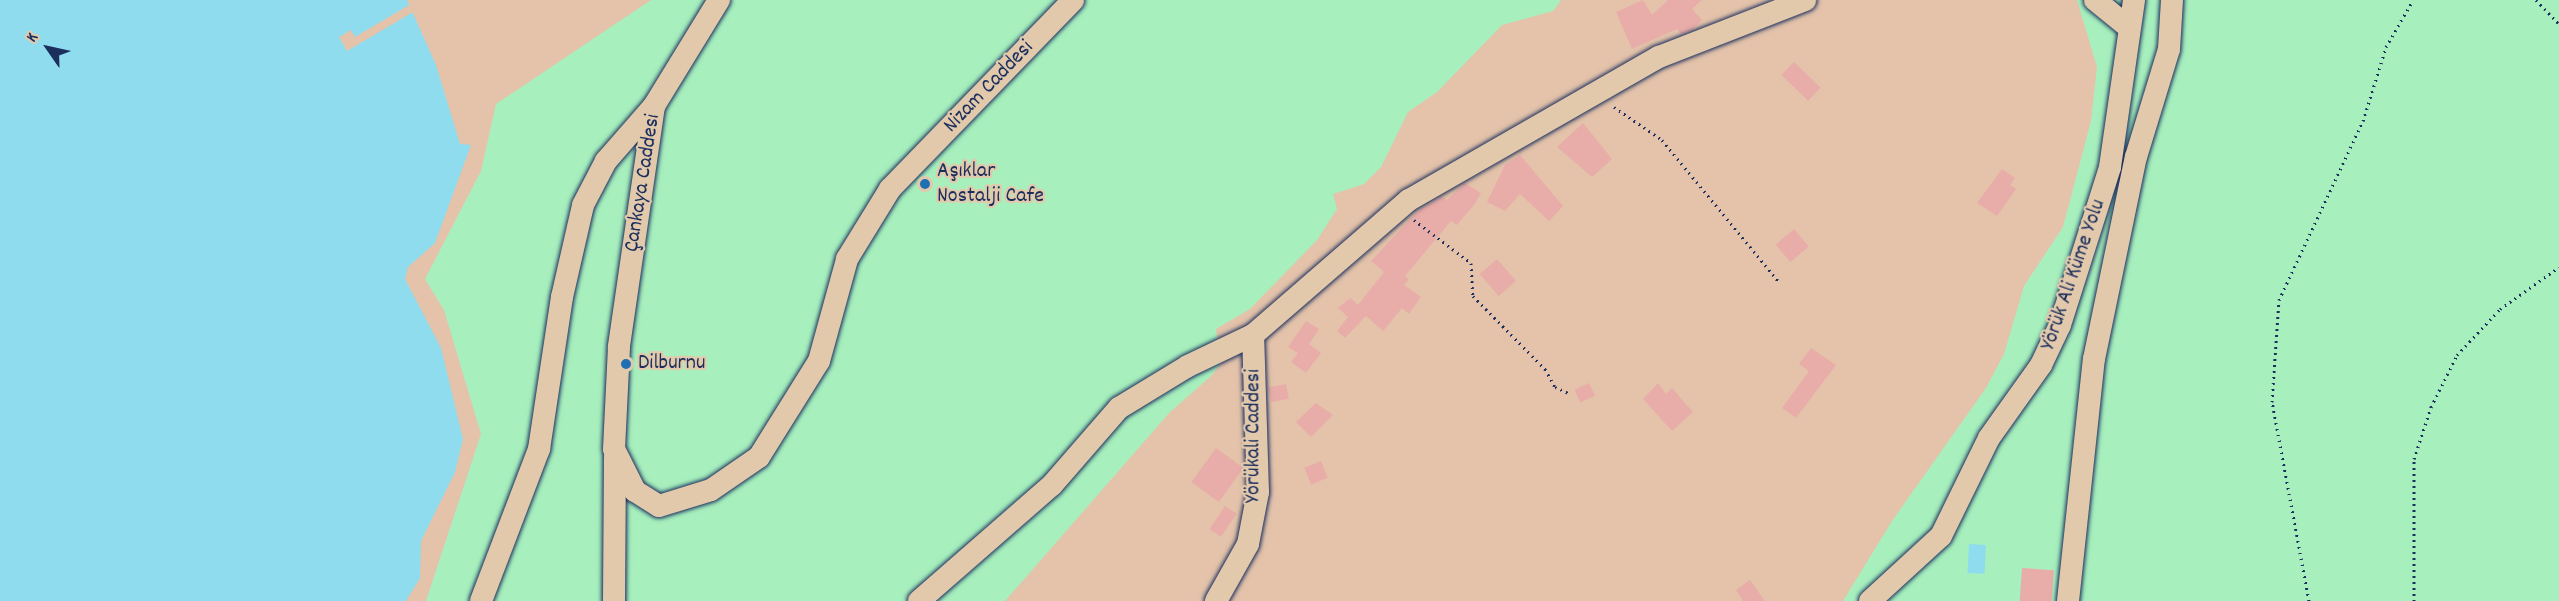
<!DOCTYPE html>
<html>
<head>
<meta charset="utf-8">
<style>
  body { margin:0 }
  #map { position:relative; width:2559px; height:601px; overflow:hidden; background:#e4c3aa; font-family:Dekko,sans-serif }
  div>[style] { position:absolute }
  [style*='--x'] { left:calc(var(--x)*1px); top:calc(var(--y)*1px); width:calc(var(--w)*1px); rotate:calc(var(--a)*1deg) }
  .green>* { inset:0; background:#a7f0be }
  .water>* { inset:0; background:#8edcee; transform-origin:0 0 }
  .pier>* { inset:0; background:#e4c3aa }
  .building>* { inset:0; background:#e8ada8; transform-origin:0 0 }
  .path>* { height:3px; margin-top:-1.5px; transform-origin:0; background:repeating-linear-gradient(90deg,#1b2f5e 0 1.5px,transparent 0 6px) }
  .roads { filter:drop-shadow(0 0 2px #1b2f5e) drop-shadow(0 0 2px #1b2f5e) }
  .minor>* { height:22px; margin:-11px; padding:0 11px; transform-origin:11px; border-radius:11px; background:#e3c9ab }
  .dots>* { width:16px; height:16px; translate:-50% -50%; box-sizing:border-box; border:3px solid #e3c9ab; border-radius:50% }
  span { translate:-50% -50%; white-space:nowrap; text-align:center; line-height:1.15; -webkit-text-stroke:4.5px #e3c9ab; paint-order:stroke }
  .street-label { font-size:22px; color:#1b2f5e }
  .poi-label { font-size:22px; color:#1b2f5e }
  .left { translate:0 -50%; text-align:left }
  .north { position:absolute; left:18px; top:18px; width:60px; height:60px; -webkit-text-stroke:4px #e3c9ab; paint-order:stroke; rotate:304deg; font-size:16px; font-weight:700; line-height:24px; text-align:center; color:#1b2f5e }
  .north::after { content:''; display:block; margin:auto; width:21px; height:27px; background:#1b2f5e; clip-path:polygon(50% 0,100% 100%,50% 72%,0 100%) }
</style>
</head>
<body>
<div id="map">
  <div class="green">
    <i style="clip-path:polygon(651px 0,1561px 0,1553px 11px,1502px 25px,1437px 92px,1408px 112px,1381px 167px,1364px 184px,1333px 194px,1337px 209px,1317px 240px,1250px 309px,1216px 329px,1221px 363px,1211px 376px,1170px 412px,1005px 601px,426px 601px,481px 434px,444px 310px,425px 279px,481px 171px,496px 104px)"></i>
    <i style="clip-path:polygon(2077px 0,2559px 0,2559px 601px,1843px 601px,1892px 521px,1986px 388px,2004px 354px,2024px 286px,2063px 227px,2091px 121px,2097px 67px)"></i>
  </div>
  <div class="water">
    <i style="clip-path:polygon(0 0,407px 0,436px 65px,460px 144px,471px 145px,435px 243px,408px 267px,405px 279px,441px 348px,463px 439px,455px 472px,421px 541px,420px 578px,406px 601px,0 601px)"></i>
    <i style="left:1969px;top:544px;width:17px;height:29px;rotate:3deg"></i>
  </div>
  <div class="pier">
    <i style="clip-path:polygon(409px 5px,413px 12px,347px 51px,339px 37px,351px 30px,355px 37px)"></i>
  </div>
  <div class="building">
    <i style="clip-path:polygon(1643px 0,1652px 15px,1668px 0,1702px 0,1692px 9px,1702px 20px,1692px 30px,1681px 34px,1677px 29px,1632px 49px,1616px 12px)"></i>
    <i style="left:1794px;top:62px;width:37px;height:18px;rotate:44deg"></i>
    <i style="clip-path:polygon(1583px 123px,1612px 159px,1592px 177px,1557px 147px)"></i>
    <i style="clip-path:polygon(1520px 155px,1563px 206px,1549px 221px,1520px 194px,1505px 211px,1487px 202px,1505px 165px)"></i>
    <i style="clip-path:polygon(2002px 169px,2015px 178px,2010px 185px,2016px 189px,1997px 216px,1977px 203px)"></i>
    <i style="clip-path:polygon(1465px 183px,1481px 193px,1474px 205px,1457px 225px,1451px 221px,1405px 276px,1409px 279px,1404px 285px,1421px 297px,1409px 314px,1402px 308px,1383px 331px,1366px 316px,1345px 338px,1337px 331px,1348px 317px,1338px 308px,1350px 298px,1358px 305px,1384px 272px,1371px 261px,1420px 209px,1442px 197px,1447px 200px)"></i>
    <i style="left:1794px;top:229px;width:23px;height:24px;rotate:50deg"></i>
    <i style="left:1497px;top:259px;width:29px;height:23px;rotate:49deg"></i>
    <i style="clip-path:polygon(1306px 321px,1319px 329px,1309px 344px,1321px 353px,1306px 373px,1291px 362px,1298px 353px,1288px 347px)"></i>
    <i style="clip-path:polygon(1811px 348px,1836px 365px,1796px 418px,1782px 408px,1809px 371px,1799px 364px)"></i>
    <i style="left:1589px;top:383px;width:14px;height:16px;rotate:65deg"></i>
    <i style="clip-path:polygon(1658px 383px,1666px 394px,1672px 388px,1693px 412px,1672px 431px,1643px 399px)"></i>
    <i style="left:1286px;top:384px;width:15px;height:18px;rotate:79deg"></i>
    <i style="clip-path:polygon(1316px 403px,1333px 415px,1311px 437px,1296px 422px)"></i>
    <i style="left:1216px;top:448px;width:34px;height:42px;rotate:36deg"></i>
    <i style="left:1321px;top:461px;width:18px;height:18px;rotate:68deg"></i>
    <i style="left:1225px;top:506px;width:14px;height:28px;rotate:34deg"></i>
    <i style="left:2022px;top:568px;width:32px;height:33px;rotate:4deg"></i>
    <i style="clip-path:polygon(1750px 580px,1765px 601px,1743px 601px,1736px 590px)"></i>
  </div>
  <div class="path">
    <i style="--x:2536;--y:0;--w:33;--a:46"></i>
    <i style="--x:1614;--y:107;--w:58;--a:34.5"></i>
    <i style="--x:1662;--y:140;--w:185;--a:50.5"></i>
    <i style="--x:1414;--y:220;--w:71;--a:37"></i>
    <i style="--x:1471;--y:263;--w:33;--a:87"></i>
    <i style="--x:1473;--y:296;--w:103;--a:45.4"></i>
    <i style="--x:1545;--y:369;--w:21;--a:61"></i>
    <i style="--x:1555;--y:387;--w:17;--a:24"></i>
    <i style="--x:2309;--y:601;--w:202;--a:-100.5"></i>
    <i style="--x:2272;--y:402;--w:102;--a:-86.1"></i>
    <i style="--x:2279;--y:300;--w:198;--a:-64.9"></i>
    <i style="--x:2363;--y:121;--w:77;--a:-72.7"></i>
    <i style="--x:2386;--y:47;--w:54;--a:-60.1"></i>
    <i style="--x:2414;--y:601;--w:142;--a:-90"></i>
    <i style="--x:2414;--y:459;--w:55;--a:-71.9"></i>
    <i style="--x:2431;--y:407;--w:58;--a:-63.4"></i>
    <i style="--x:2457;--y:355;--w:63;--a:-46.9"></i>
    <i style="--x:2500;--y:309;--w:72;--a:-35.4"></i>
  </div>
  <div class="roads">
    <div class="minor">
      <i style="--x:719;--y:0;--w:124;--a:121.5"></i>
      <i style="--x:654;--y:106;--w:244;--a:98.3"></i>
      <i style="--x:619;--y:347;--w:102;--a:92.8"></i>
      <i style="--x:614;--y:449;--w:47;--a:63.4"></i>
      <i style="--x:635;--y:491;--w:28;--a:32"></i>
      <i style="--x:659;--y:506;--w:54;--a:-17.1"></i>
      <i style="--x:711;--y:490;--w:58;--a:-34.5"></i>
      <i style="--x:759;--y:457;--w:113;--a:-58"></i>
      <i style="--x:819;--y:361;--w:106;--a:-74.6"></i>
      <i style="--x:847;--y:259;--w:82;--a:-58.4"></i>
      <i style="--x:890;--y:189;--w:263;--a:-45.9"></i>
      <i style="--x:2095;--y:0;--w:41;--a:39.1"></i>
      <i style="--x:481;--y:601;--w:163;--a:-69.1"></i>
      <i style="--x:539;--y:449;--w:154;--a:-81.4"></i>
      <i style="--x:562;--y:297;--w:94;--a:-77.1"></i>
      <i style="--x:583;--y:205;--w:50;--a:-62.4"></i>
      <i style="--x:606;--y:161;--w:73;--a:-48.9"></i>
      <i style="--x:614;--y:601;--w:145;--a:-89.6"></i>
      <i style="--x:919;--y:601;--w:176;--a:-41.1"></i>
      <i style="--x:1052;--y:485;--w:102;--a:-49"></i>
      <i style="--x:1119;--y:408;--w:81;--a:-31.3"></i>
      <i style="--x:1188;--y:366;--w:72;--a:-25.5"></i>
      <i style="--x:1253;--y:335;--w:206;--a:-40.9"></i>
      <i style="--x:1409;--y:200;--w:288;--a:-29.8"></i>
      <i style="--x:1659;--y:57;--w:157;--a:-21.3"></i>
      <i style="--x:1216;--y:601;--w:65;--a:-60.7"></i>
      <i style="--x:1248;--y:544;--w:53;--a:-79.1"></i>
      <i style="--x:1258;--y:492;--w:157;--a:-91.8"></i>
      <i style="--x:1870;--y:601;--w:96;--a:-42.5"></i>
      <i style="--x:1941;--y:536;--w:109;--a:-63.9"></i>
      <i style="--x:1989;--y:438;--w:90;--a:-54.5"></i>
      <i style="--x:2041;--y:365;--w:44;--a:-64.6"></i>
      <i style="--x:2060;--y:325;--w:166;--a:-72.4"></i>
      <i style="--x:2110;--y:167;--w:169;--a:-81.8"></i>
      <i style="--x:2068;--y:601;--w:243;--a:-83.9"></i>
      <i style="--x:2094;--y:359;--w:206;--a:-78.3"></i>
      <i style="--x:2136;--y:157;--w:113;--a:-73"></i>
      <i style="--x:2169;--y:49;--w:49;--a:-86.5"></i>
    </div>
  </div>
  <div class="dots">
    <i style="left:925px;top:184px;background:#1f6fb2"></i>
    <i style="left:626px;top:364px;background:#1f6fb2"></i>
  </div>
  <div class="street-label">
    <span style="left:989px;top:87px;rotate:-46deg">Nizam Caddesi</span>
    <span style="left:643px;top:183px;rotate:-81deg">Çankaya Caddesi</span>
    <span style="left:2074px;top:275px;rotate:-71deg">Yörük Ali Küme Yolu</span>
    <span style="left:1254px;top:436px;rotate:-90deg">Yörükali Caddesi</span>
  </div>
  <div class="poi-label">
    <span class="left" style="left:937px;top:184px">Aşıklar<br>Nostalji Cafe</span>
    <span class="left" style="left:638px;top:364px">Dilburnu</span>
  </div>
  <div class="north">K</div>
</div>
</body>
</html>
